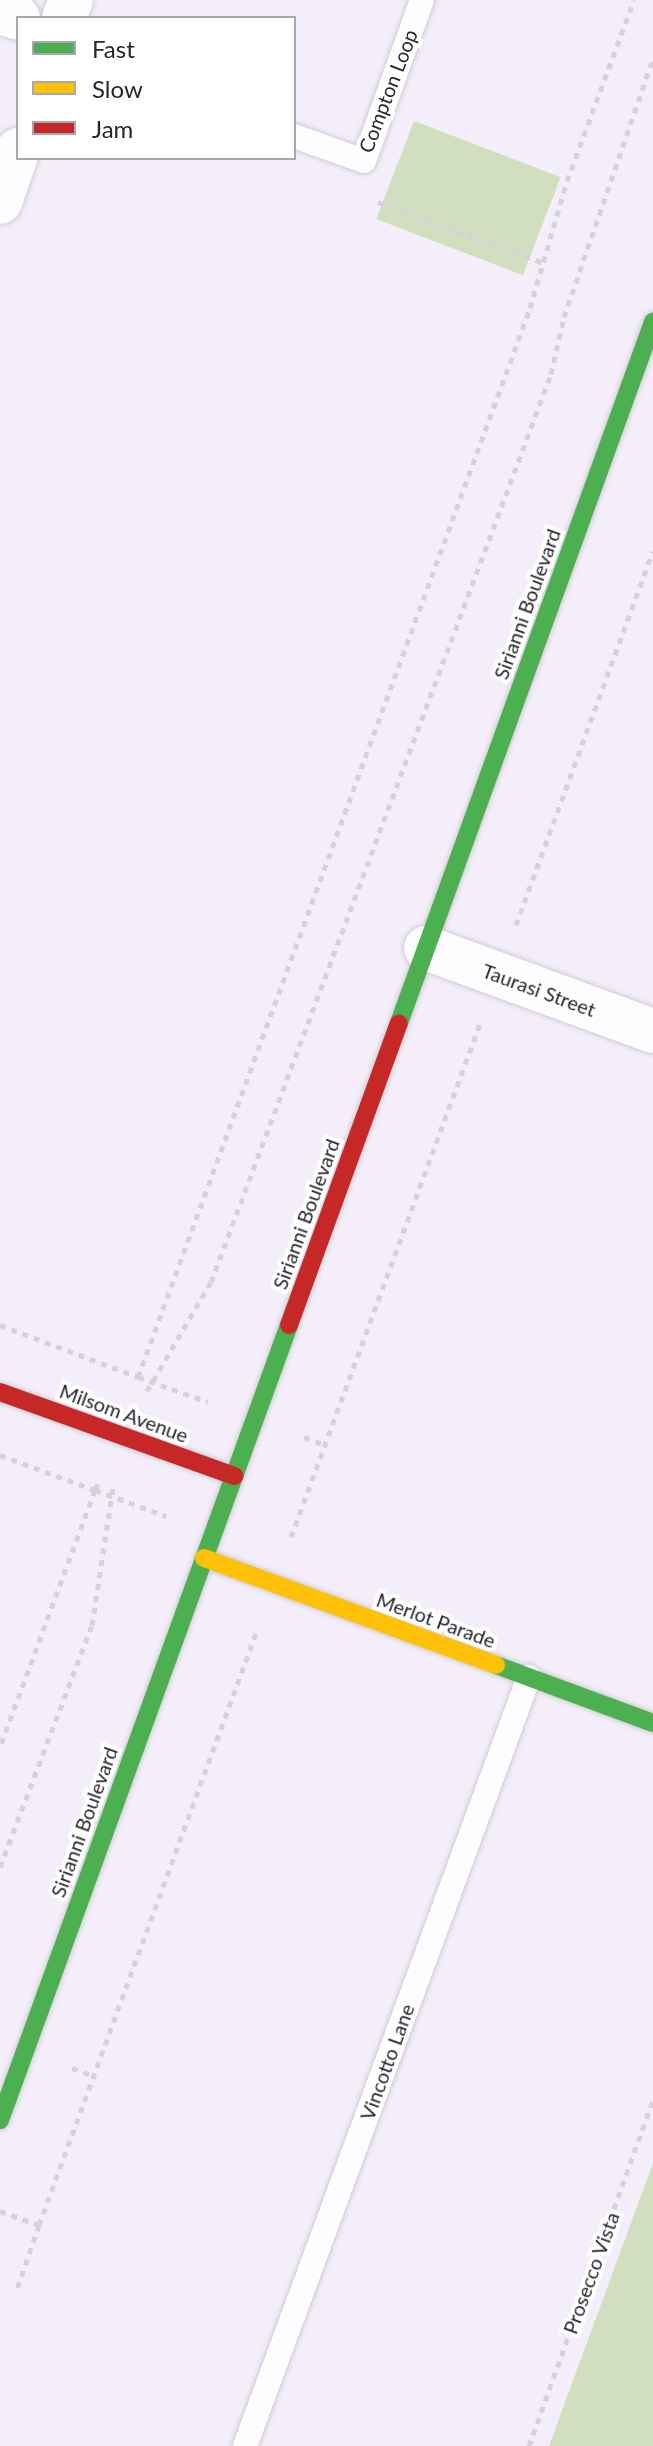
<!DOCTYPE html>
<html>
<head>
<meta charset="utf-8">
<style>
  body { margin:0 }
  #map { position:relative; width:653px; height:2446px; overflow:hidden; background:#f3eef9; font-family:Lato,sans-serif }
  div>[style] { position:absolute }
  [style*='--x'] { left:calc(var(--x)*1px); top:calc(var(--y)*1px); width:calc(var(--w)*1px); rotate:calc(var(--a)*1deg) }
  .green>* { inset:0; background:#d1debf; transform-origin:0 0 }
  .path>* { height:5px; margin-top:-2.5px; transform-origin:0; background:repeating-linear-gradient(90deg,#d4d3d6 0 6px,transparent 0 12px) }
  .roads { filter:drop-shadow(0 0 2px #d0ccd4) drop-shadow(0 0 2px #d0ccd4) }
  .lane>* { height:24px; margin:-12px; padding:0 12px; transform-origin:12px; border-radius:12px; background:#fdfcfe }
  .street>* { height:44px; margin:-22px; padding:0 22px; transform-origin:22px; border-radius:22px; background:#fdfcfe }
  .fast>* { height:18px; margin:-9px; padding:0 9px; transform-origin:9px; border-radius:9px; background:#4caf50 }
  .slow>* { height:18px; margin:-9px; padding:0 9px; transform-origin:9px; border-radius:9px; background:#ffc107 }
  .jam>* { height:18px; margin:-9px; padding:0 9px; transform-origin:9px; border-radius:9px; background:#c62828 }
  span { translate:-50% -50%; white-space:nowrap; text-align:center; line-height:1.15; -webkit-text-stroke:8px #fff; paint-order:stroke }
  .street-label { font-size:20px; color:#29262e }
  .legend { position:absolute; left:16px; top:16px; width:280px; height:144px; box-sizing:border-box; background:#fff; border:2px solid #a9a8ab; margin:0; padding:10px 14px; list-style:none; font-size:24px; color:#29262e }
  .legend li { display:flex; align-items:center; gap:16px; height:40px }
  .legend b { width:40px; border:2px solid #a9a8ab }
</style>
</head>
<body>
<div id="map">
  <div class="green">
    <i style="left:414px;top:121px;width:157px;height:105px;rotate:21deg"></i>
    <i style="clip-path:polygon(653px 2163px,653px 2446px,549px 2446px)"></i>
  </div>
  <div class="path">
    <i style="--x:378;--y:202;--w:177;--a:20.2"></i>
    <i style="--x:516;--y:925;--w:398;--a:-69.9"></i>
    <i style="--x:0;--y:1325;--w:147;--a:20.6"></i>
    <i style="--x:138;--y:1377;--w:1139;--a:-69.86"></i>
    <i style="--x:530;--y:308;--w:132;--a:-73.8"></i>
    <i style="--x:567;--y:181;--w:193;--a:-69.7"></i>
    <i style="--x:138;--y:1377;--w:74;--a:19.7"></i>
    <i style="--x:147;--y:1391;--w:126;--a:-59.6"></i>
    <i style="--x:211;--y:1282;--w:970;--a:-69.47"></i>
    <i style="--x:551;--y:374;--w:58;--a:-77.2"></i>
    <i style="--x:564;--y:317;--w:273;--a:-71"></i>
    <i style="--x:304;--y:1437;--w:22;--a:21"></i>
    <i style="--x:0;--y:1455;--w:101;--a:20.2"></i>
    <i style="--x:95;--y:1490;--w:274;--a:110.3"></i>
    <i style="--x:98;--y:1484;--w:7;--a:117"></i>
    <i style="--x:95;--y:1490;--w:76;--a:20.1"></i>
    <i style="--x:291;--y:1537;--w:550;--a:-69.79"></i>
    <i style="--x:0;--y:1867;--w:259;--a:-69.2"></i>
    <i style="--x:92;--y:1625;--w:140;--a:-81.3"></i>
    <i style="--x:72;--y:2068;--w:23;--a:20"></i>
    <i style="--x:0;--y:2211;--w:41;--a:19.7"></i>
    <i style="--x:39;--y:2225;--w:71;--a:108.9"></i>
    <i style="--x:39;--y:2225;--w:631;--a:-69.87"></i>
    <i style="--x:529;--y:2446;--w:368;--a:-70.3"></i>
  </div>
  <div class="roads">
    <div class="lane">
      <i style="--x:294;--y:136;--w:74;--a:19.7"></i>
      <i style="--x:364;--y:161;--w:171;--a:-70.2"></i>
      <i style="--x:245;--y:2446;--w:820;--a:-69.73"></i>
    </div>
    <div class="street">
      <i style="--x:0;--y:12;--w:19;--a:18"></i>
      <i style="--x:64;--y:18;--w:19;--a:-69"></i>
      <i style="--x:0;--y:202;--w:55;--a:-70.9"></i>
      <i style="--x:426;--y:948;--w:242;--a:20.1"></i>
    </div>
    <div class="fast">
      <i style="--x:399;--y:1023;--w:746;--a:-70.08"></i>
      <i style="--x:496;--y:1665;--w:167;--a:20.3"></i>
      <i style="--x:0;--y:2120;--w:846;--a:-70.02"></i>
    </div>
    <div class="slow">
      <i style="--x:204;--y:1558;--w:311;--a:20.1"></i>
    </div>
    <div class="jam">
      <i style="--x:289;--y:1325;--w:321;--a:-70"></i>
      <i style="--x:0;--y:1392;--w:249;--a:19.7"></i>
    </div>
  </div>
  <div class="street-label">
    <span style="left:388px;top:91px;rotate:-69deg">Compton Loop</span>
    <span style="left:527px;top:604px;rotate:-70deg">Sirianni Boulevard</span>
    <span style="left:539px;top:990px;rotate:20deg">Taurasi Street</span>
    <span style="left:306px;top:1214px;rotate:-70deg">Sirianni Boulevard</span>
    <span style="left:124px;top:1413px;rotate:20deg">Milsom Avenue</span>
    <span style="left:436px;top:1620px;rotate:20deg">Merlot Parade</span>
    <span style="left:84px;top:1822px;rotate:-70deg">Sirianni Boulevard</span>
    <span style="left:387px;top:2062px;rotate:-70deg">Vincotto Lane</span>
    <span style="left:591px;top:2273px;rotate:-70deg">Prosecco Vista</span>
  </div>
  <ul class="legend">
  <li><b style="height:10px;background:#4caf50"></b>Fast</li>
  <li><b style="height:10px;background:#ffc107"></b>Slow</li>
  <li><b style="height:10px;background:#c62828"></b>Jam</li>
  </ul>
</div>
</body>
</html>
